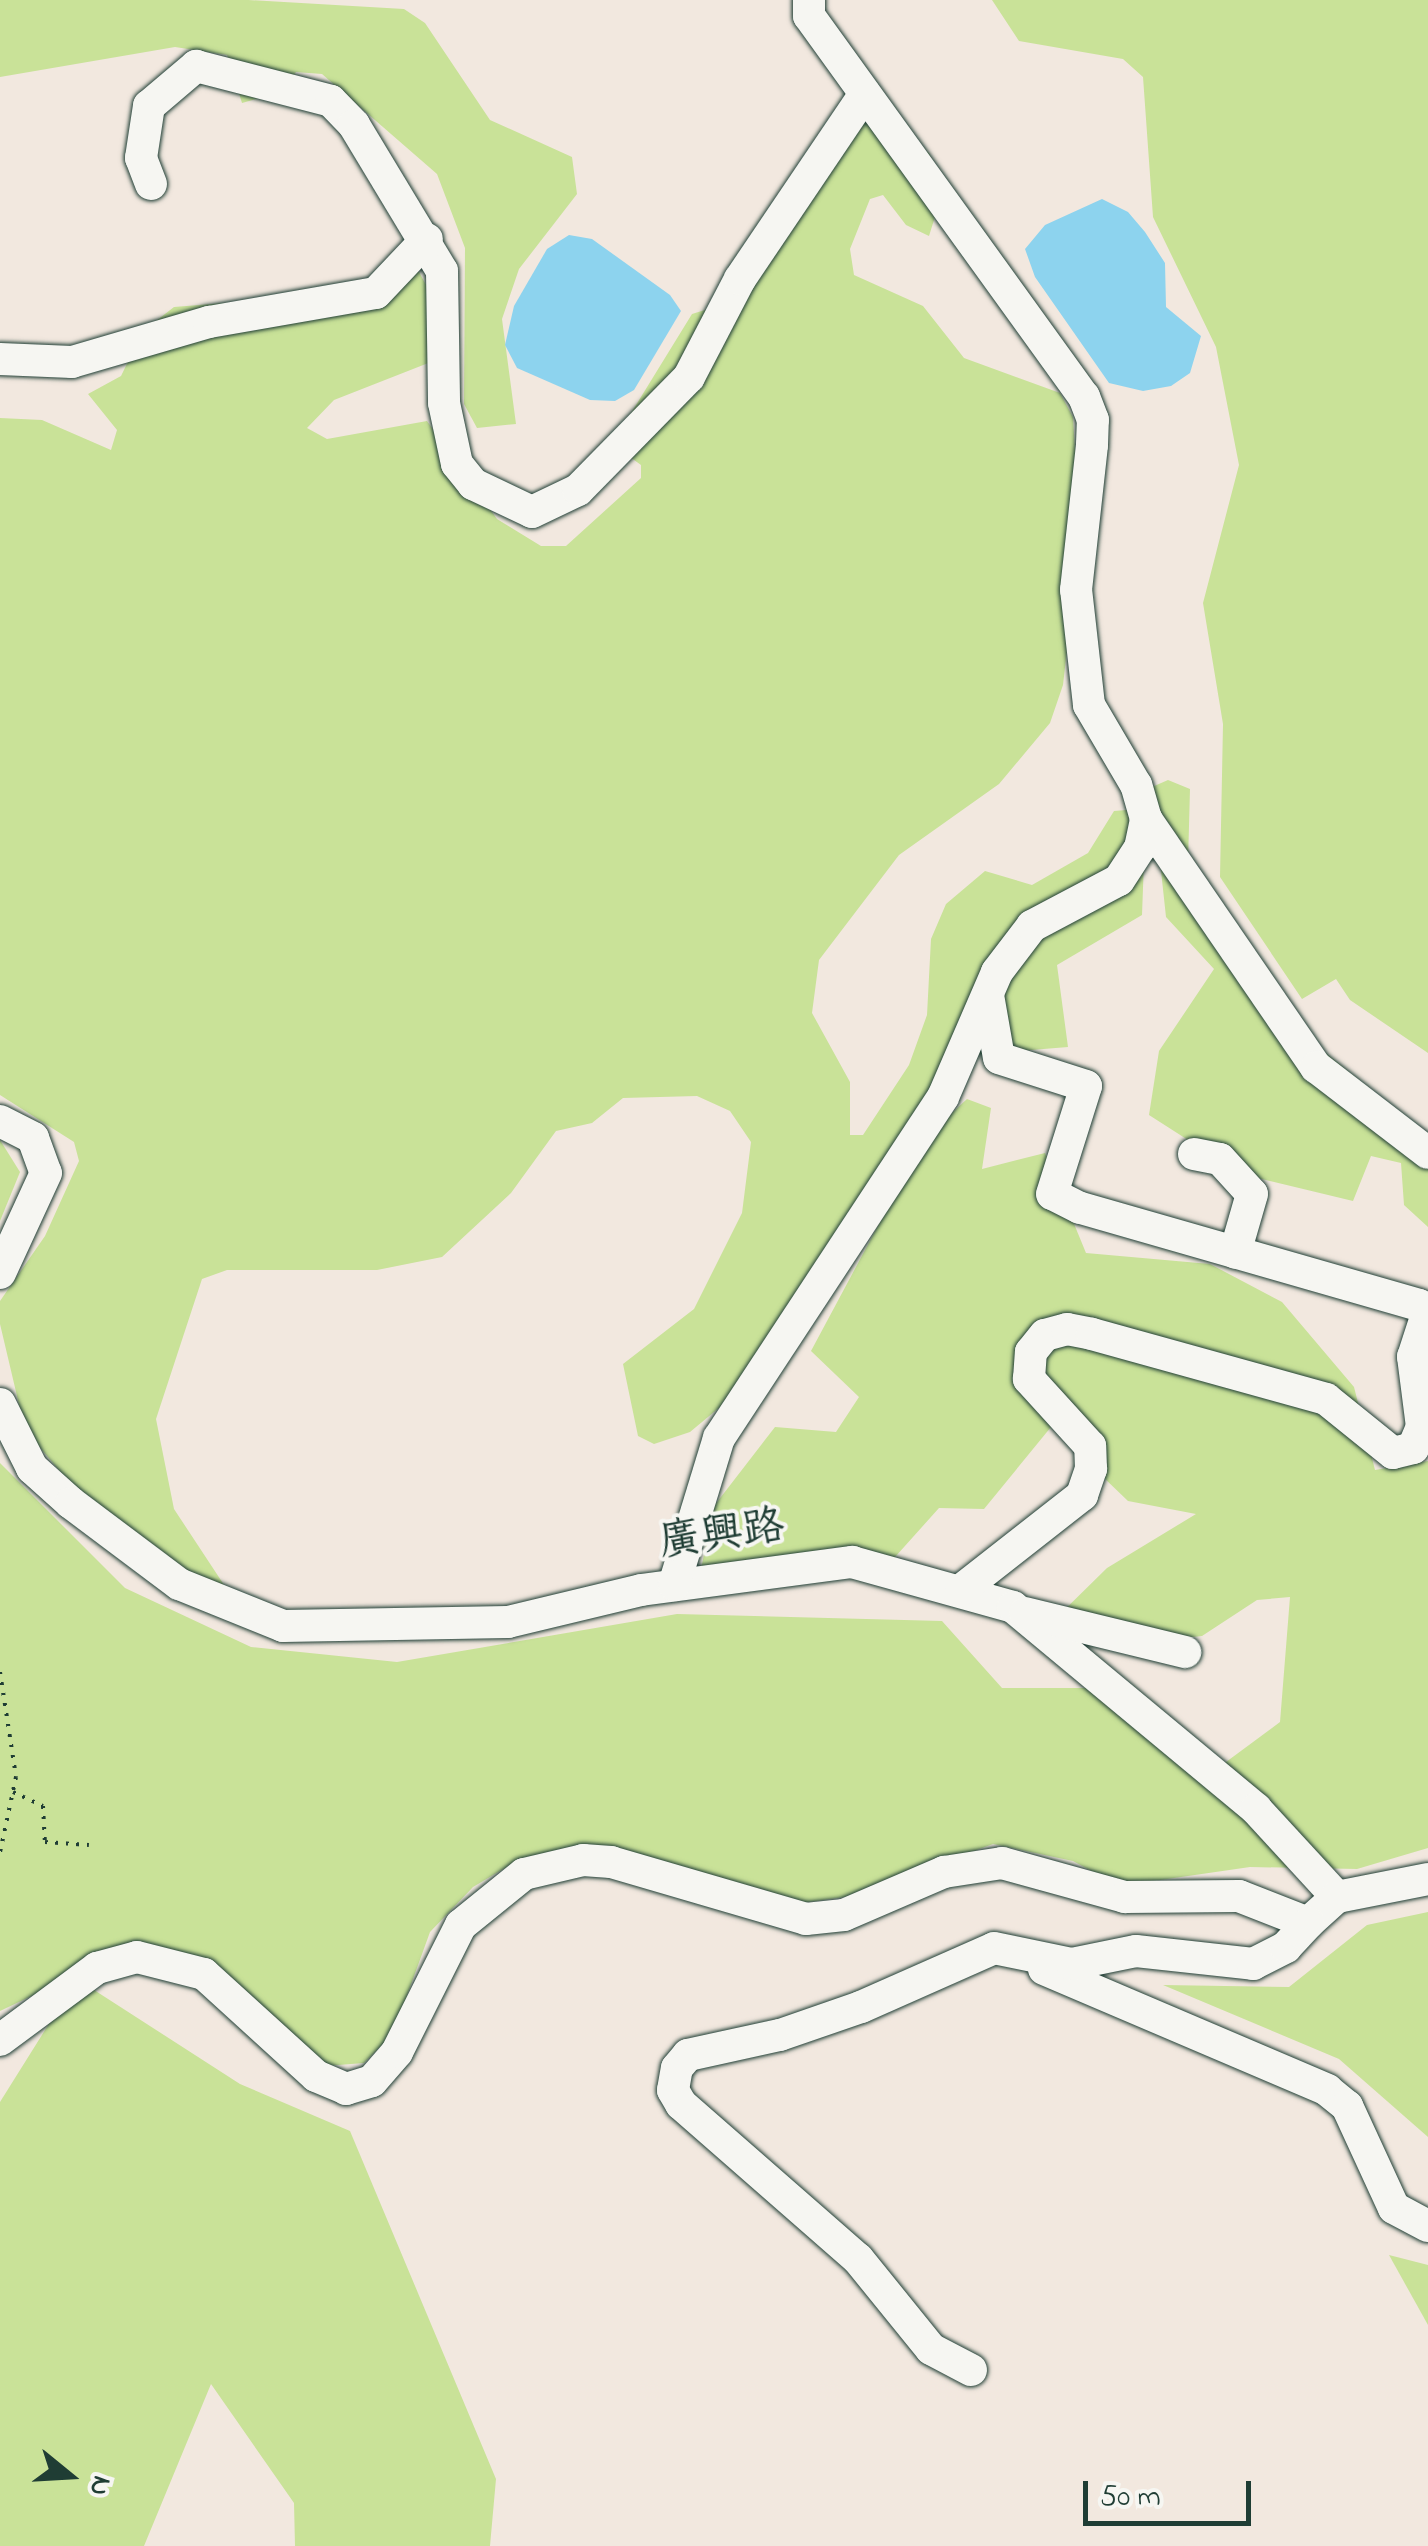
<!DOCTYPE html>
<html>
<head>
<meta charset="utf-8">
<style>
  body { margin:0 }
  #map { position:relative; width:1428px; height:2546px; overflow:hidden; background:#f2e8df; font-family:"Indie Flower","LXGW WenKai TC",sans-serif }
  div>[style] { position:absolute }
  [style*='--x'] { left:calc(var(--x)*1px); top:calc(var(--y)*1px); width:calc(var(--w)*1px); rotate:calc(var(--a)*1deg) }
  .green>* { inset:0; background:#c9e298 }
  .water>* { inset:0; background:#8dd3ee }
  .path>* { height:4px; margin-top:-2px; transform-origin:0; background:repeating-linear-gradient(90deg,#1f3d34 0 2.5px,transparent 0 10.5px) }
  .roads { filter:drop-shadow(0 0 2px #1f3d34) drop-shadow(0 0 2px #1f3d34) }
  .minor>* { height:32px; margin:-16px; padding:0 16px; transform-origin:16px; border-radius:16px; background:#f6f6f2 }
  span { translate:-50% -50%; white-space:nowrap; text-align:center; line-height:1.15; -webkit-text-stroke:8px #f6f6f2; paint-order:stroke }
  .street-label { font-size:42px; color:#1f3d34 }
  .north { position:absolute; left:20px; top:2426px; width:100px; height:100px; -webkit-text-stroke:8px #f6f6f2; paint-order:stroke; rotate:108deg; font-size:28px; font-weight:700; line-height:40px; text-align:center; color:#1f3d34 }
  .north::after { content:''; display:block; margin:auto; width:35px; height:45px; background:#1f3d34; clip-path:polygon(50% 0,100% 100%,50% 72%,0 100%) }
  .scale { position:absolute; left:1083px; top:2481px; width:168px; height:45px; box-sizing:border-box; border:5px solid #1f3d34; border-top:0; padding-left:12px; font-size:30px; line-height:35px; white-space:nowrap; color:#1f3d34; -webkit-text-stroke:8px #f6f6f2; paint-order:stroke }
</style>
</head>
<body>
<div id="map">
  <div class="green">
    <i style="clip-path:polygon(0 0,248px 0,404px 9px,425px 23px,490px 120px,572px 157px,577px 194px,519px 269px,502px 319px,516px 424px,477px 428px,464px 404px,465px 248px,437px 174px,322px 74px,296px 72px,281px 92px,242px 103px,227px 55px,175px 47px,0 77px)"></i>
    <i style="clip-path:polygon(992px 0,1428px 0,1428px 1053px,1350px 1000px,1336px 979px,1302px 999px,1220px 877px,1223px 724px,1203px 603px,1239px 465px,1216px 347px,1153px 217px,1143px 77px,1123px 59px,1019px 41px)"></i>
    <i style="clip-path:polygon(864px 110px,929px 153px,944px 188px,929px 236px,906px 225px,883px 195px,870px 199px,850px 249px,854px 275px,923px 306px,964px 358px,1060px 393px,1073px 417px,1080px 535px,1063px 685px,1050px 723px,999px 784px,899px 855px,819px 960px,812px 1013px,850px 1082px,850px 1135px,863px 1135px,909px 1065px,927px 1015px,931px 939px,946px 904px,985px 871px,1032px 885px,1088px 853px,1114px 811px,1127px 810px,1145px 834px,1142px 915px,1057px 965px,1068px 1047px,971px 1055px,720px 1407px,690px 1432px,654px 1444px,638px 1436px,623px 1364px,694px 1309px,742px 1213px,751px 1142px,730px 1111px,697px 1096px,623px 1098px,592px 1123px,556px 1131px,511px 1193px,442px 1257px,377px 1270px,227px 1270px,202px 1279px,156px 1419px,174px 1509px,232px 1597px,195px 1585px,81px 1496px,25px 1430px,0 1324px,0 1301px,45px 1236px,79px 1161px,74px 1142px,0 1095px,0 418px,42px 420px,111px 450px,117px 430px,88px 394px,121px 376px,143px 331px,174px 307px,349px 293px,407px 268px,419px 272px,438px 307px,436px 360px,334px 400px,307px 428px,327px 439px,427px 421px,497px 519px,541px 546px,566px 546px,641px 478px,641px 465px,612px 444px,692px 314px,740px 299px)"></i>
    <i style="clip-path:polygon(1168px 780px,1190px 789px,1188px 863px,1290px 1024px,1428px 1136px,1428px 1227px,1404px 1205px,1401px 1163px,1371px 1156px,1353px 1201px,1241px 1174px,1149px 1115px,1159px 1051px,1214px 969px,1166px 917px,1152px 787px)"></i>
    <i style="clip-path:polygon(967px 1099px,991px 1108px,982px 1169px,1045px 1153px,1086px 1253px,1210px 1264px,1282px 1302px,1354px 1387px,1375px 1470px,1428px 1461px,1428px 1848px,1357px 1869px,1250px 1867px,1119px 1886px,1073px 1861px,993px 1844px,852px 1896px,779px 1906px,522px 1858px,473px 1887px,430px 1932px,393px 2034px,364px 2063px,325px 2066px,238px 1987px,122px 1953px,0 2011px,0 1463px,125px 1588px,251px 1647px,397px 1662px,677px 1614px,942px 1621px,1002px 1688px,1112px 1688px,1203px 1779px,1280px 1722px,1290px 1597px,1257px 1600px,1202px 1636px,1103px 1647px,1049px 1625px,1107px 1568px,1196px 1514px,1128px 1501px,1051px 1427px,984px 1509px,939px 1508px,887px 1566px,699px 1579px,714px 1506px,775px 1427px,836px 1432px,859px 1397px,811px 1351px,925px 1138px)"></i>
    <i style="clip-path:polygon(0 1140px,20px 1172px,0 1221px)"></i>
    <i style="clip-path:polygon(1428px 1912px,1428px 2137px,1339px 2059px,1163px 1985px,1289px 1987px,1367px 1925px)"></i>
    <i style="clip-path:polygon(77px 1979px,240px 2084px,350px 2131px,496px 2479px,490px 2546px,295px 2546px,294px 2503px,211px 2384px,144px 2546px,0 2546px,0 2102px)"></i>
    <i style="clip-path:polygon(1389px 2255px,1428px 2265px,1428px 2325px)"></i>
  </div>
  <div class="water">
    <i style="clip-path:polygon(1102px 199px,1128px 212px,1145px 232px,1165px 263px,1166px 307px,1201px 336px,1190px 373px,1171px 386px,1143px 391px,1109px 383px,1035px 277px,1025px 249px,1045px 225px)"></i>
    <i style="clip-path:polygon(569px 235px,592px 239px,670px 295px,681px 311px,634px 390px,615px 401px,590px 400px,517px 368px,505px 345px,514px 306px,547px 249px)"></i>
  </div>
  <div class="path">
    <i style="--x:0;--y:1672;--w:106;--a:81.3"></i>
    <i style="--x:16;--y:1777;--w:77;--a:102"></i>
    <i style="--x:13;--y:1792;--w:33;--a:25"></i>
    <i style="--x:43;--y:1806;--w:36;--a:87"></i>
    <i style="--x:45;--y:1842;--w:44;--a:3.9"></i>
  </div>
  <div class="roads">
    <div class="minor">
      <i style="--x:151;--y:184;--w:28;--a:-111"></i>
      <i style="--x:141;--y:158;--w:53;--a:-81.3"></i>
      <i style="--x:149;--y:106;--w:62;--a:-40.4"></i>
      <i style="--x:196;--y:66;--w:139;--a:14.5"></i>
      <i style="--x:331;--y:101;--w:33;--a:46"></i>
      <i style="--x:354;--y:125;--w:170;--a:58.9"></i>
      <i style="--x:442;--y:271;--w:132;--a:89.1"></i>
      <i style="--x:444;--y:403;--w:62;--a:78"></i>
      <i style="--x:457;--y:464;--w:26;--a:51"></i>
      <i style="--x:473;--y:484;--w:65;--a:25.4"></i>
      <i style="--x:532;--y:512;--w:51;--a:-25.6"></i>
      <i style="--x:578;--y:490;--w:158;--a:-45.5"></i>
      <i style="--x:689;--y:377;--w:110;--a:-62.5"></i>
      <i style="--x:740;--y:279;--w:223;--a:-56"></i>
      <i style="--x:0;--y:359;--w:72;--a:2.4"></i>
      <i style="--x:72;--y:362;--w:143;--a:-16.3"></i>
      <i style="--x:209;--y:322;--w:169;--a:-9.9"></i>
      <i style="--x:376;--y:293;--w:74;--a:-46.6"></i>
      <i style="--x:1146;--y:819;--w:301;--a:55.6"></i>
      <i style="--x:1316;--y:1067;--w:141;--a:37.5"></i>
      <i style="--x:0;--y:1121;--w:37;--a:27"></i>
      <i style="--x:33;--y:1138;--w:37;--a:70"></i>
      <i style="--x:46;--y:1173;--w:110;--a:114.7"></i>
      <i style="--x:1194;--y:1154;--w:26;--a:11"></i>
      <i style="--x:1220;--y:1159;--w:47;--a:47.6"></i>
      <i style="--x:1252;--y:1194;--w:61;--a:106.1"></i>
      <i style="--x:0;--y:1404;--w:72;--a:63.4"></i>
      <i style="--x:32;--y:1468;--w:52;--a:41.9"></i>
      <i style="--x:71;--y:1503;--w:135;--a:36.9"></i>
      <i style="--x:179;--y:1584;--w:112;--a:22"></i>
      <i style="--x:283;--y:1626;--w:225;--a:-1"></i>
      <i style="--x:508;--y:1622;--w:137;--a:-13.5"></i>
      <i style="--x:641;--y:1590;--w:213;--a:-7.6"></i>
      <i style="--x:852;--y:1562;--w:167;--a:15.6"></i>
      <i style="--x:1013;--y:1607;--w:316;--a:39.7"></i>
      <i style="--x:1256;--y:1809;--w:120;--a:47.4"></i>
      <i style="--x:674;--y:1585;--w:154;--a:-73"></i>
      <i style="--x:719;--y:1438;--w:408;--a:-56.7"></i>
      <i style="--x:943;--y:1097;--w:136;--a:-66.6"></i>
      <i style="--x:997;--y:972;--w:58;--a:-52.7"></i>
      <i style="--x:1032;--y:926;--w:98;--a:-27.9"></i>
      <i style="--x:1119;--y:880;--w:38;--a:-57"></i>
      <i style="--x:1140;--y:848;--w:30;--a:-78"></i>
      <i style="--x:1146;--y:819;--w:35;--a:-106"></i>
      <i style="--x:1136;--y:785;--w:93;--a:-120.4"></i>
      <i style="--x:1089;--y:705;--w:116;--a:-96.4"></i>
      <i style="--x:1076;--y:590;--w:146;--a:-83.7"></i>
      <i style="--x:1092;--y:445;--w:25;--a:-88"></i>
      <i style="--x:1093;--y:420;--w:25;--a:-111"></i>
      <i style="--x:1084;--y:397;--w:470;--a:-125.8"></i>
      <i style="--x:809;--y:16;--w:16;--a:-90"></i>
      <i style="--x:961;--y:1590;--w:154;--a:-38.1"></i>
      <i style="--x:1082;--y:1495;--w:28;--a:-71"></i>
      <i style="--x:1091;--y:1469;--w:23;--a:-92"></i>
      <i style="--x:1090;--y:1446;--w:91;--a:-132.3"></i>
      <i style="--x:1029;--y:1379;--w:27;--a:-86"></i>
      <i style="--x:1031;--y:1352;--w:22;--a:-51"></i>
      <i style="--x:1045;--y:1335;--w:23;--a:-15"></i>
      <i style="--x:1067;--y:1329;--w:25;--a:11"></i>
      <i style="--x:1092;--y:1334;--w:243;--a:15.5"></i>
      <i style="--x:1326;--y:1399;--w:86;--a:38.9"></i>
      <i style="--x:1393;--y:1453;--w:21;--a:-14"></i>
      <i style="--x:1413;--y:1448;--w:23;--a:-67"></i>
      <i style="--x:1422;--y:1427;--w:71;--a:-97.3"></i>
      <i style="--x:1413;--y:1357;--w:45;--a:-72"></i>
      <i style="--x:1427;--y:1314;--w:12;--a:-132"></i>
      <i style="--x:1419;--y:1305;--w:353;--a:-164"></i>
      <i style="--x:1080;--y:1208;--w:31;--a:-153"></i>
      <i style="--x:1052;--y:1194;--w:113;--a:-72.5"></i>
      <i style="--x:1086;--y:1086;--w:91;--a:-162.2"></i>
      <i style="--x:999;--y:1058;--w:64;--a:-99.9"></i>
      <i style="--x:1025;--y:1613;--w:165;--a:13.7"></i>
      <i style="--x:1044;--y:1969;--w:308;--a:23.1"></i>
      <i style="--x:1327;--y:2090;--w:26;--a:39"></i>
      <i style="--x:1347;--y:2106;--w:112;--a:65.3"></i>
      <i style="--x:1394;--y:2208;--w:38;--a:28"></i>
      <i style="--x:0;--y:2040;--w:121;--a:-36.6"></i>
      <i style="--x:97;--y:1968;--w:41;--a:-15.4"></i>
      <i style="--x:137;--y:1957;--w:69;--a:14.2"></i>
      <i style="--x:204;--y:1974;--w:151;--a:42.3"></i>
      <i style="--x:316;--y:2076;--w:33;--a:23"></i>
      <i style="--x:346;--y:2089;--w:27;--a:-17"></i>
      <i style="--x:372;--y:2081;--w:38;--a:-49"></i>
      <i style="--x:397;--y:2052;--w:142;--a:-63.3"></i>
      <i style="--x:461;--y:1925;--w:81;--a:-39"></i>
      <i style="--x:524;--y:1874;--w:61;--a:-13.3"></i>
      <i style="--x:583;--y:1860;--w:28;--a:4"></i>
      <i style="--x:611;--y:1862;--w:203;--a:16.3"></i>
      <i style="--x:806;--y:1919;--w:38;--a:-6"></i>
      <i style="--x:844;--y:1915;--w:109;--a:-23.3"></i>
      <i style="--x:944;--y:1872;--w:59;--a:-8.8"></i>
      <i style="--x:1002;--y:1863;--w:128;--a:15.5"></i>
      <i style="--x:1125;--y:1897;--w:114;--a:-0.5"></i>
      <i style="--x:1239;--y:1896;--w:74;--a:21.4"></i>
      <i style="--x:1308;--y:1923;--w:39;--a:-42"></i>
      <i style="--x:1337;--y:1897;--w:93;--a:-11.2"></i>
      <i style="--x:971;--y:2370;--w:45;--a:-152.3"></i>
      <i style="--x:931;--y:2349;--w:116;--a:-129"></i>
      <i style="--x:858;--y:2259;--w:235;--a:-138.8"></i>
      <i style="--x:681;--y:2104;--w:16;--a:-120"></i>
      <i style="--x:673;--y:2090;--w:22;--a:-80"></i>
      <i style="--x:677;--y:2068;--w:17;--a:-50"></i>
      <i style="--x:688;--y:2055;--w:94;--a:-12.3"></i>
      <i style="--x:780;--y:2035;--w:86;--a:-19.1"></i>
      <i style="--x:861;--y:2007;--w:145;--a:-23.9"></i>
      <i style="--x:994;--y:1948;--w:80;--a:11.6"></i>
      <i style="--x:1072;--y:1964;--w:65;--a:-11.5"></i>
      <i style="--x:1136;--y:1951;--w:118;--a:6.3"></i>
      <i style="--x:1253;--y:1964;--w:37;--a:-27"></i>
      <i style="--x:1286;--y:1947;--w:33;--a:-47"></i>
    </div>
  </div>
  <div class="street-label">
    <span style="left:722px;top:1536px;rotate:-8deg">廣興路</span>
  </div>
  <div class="north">N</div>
  <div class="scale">50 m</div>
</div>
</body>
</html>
